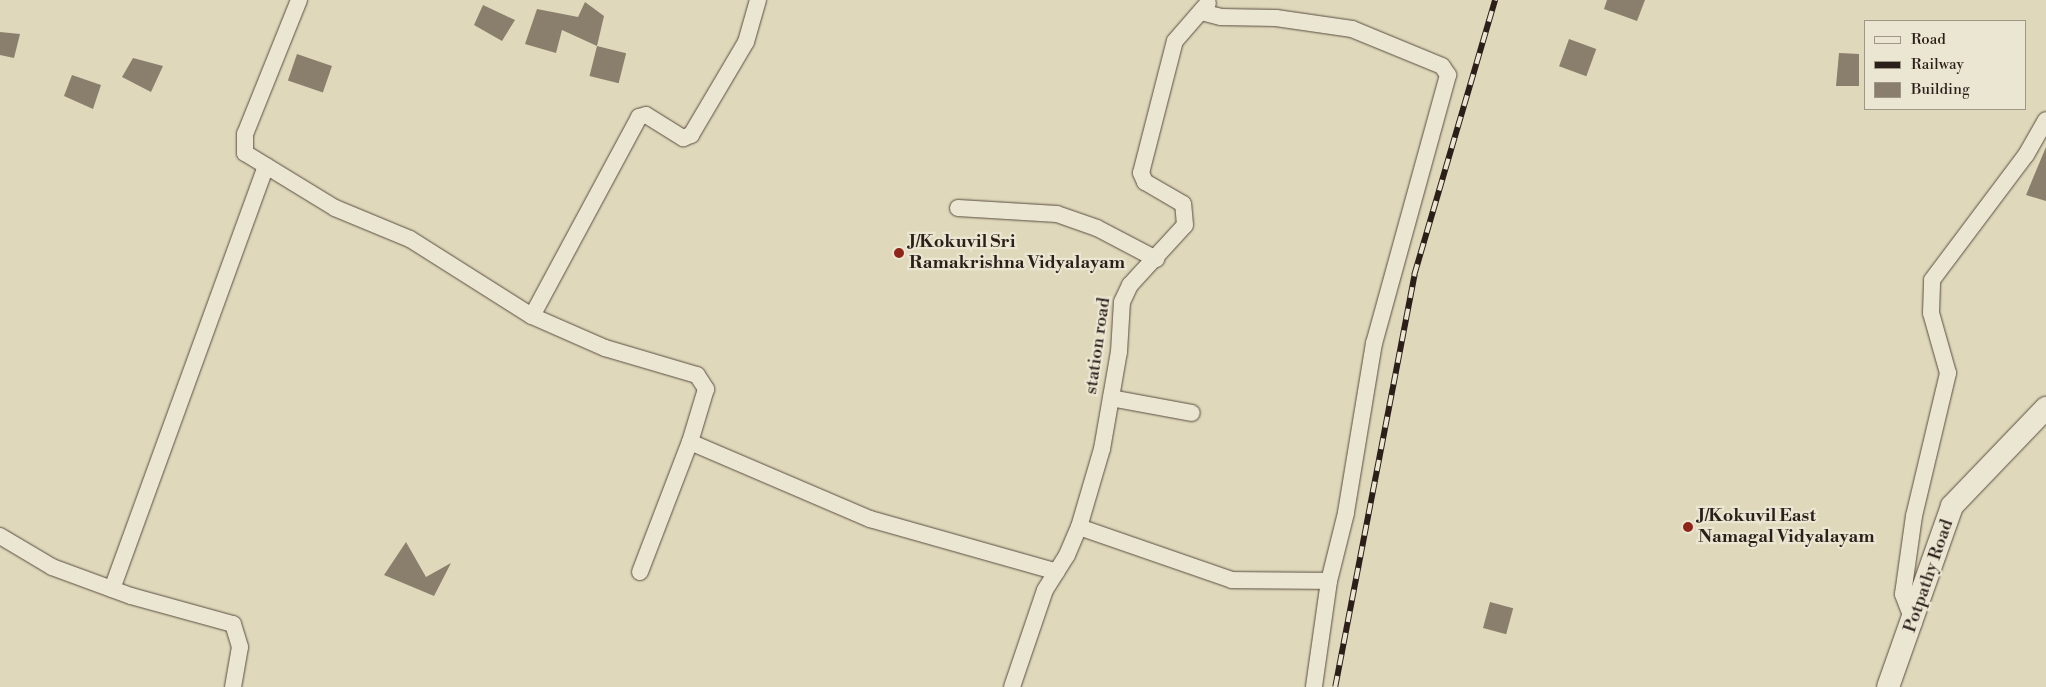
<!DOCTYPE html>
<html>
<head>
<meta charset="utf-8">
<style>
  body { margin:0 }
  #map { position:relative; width:2046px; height:687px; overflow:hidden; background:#e0d8ba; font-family:"Libre Bodoni",serif }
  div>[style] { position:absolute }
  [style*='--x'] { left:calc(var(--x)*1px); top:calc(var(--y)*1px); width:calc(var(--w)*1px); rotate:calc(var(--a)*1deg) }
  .building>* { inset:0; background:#8a7f6d; transform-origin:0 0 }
  .roads { filter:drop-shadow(0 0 1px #594d42) drop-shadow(0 0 1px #594d42) }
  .street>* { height:16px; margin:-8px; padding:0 8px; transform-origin:8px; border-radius:8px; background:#ebe6d2 }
  .secondary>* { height:22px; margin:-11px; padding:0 11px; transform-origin:11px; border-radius:11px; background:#ebe6d2 }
  .rail>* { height:5.5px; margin-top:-2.75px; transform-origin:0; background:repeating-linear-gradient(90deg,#ebe6d2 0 11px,#2c1f1a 0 22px); box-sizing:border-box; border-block:1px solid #2c1f1a }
  .dots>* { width:14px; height:14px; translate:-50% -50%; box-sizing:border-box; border:2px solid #ebe6d2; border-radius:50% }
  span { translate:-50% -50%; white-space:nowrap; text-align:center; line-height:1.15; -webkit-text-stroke:4.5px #ebe6d2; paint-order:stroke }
  .poi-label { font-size:18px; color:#2c1f1a; font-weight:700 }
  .left { translate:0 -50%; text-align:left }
  .street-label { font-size:18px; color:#2c1f1a }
  .legend { position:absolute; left:1864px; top:20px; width:162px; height:90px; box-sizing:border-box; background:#ebe6d2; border:1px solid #9f9688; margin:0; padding:6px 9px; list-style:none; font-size:15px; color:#2c1f1a }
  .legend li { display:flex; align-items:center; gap:10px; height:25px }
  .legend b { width:25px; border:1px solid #9f9688 }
</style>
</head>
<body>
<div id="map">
  <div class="building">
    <i style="clip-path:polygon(1607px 0,1645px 0,1637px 21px,1604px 9px)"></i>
    <i style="clip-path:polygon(585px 2px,604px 16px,597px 46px,562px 30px,556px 53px,525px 44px,537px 9px,578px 17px)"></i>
    <i style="clip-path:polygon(483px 5px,515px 20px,502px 41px,474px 25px)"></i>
    <i style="clip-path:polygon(0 32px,20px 34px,14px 58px,0 55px)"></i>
    <i style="left:1569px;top:39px;width:29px;height:29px;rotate:20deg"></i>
    <i style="left:597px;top:46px;width:30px;height:31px;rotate:14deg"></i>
    <i style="clip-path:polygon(1839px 53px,1859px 54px,1859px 86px,1836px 86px)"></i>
    <i style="left:297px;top:54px;width:37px;height:28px;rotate:19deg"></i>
    <i style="clip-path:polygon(133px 58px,163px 66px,151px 92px,122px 77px)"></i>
    <i style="clip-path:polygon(72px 75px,101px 85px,93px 109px,64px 96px)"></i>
    <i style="clip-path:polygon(2046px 147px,2046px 201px,2026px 195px)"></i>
    <i style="clip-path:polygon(406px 542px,426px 577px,451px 563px,434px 596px,384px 575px)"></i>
    <i style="left:1490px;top:602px;width:24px;height:27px;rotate:15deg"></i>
  </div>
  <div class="roads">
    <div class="street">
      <i style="--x:299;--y:0;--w:144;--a:111.9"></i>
      <i style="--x:245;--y:134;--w:19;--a:90"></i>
      <i style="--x:245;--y:153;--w:105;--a:31.4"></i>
      <i style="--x:335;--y:208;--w:81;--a:22.5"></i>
      <i style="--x:410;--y:239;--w:144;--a:32.3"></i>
      <i style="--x:532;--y:316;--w:80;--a:23.7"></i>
      <i style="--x:605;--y:348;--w:96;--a:16.4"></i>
      <i style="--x:697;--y:375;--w:17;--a:57"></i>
      <i style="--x:706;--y:389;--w:55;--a:106.8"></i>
      <i style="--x:690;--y:442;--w:196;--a:23.2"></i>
      <i style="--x:870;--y:519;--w:194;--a:15.8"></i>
      <i style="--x:1206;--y:8;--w:5;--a:101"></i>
      <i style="--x:1205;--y:13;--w:16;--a:14"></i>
      <i style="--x:1221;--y:17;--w:55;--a:1"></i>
      <i style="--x:1276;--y:18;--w:77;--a:8.2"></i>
      <i style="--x:1352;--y:29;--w:97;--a:22.3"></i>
      <i style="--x:1442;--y:66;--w:11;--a:56"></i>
      <i style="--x:1448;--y:75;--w:278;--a:105.4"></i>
      <i style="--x:1374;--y:343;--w:172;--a:99.4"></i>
      <i style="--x:1346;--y:513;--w:70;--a:104"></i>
      <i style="--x:1329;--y:581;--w:107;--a:98.1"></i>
      <i style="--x:958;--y:208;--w:99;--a:3.5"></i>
      <i style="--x:1057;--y:214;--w:42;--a:19.3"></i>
      <i style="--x:1097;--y:228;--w:67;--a:27.7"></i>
      <i style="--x:532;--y:316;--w:226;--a:-61.7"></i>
      <i style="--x:639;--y:117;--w:7;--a:-16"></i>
      <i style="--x:646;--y:115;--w:44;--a:31.9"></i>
      <i style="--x:683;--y:138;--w:9;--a:-21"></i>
      <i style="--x:691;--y:135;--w:108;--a:-59.4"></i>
      <i style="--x:746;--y:42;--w:44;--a:-74.1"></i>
      <i style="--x:1111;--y:398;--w:82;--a:10.5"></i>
      <i style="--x:1079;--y:527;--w:162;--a:19.1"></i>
      <i style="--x:1232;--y:580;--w:97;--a:0.6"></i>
      <i style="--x:0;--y:536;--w:61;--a:30.8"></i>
      <i style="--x:52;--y:567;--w:84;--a:20.2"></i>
      <i style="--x:131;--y:596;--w:106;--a:15.4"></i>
      <i style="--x:233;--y:624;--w:24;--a:73"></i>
      <i style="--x:240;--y:647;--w:41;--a:99.9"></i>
      <i style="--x:640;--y:572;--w:139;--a:-69"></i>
      <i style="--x:112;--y:589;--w:450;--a:-70"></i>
      <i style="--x:1914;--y:623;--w:31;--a:-111"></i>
      <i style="--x:1903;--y:594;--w:79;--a:-82"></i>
      <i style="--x:1914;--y:516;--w:147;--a:-76.6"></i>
      <i style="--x:1948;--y:373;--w:62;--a:-105.8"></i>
      <i style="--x:1931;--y:313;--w:33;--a:-88"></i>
      <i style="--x:1932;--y:280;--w:156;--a:-53.1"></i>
      <i style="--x:2026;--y:155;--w:40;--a:-60.3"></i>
      <i style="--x:1012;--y:687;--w:102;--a:-71.2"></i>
      <i style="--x:1045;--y:590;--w:41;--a:-57.8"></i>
      <i style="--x:1067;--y:555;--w:30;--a:-67"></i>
      <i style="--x:1079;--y:527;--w:81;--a:-73.6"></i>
      <i style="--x:1102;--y:449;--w:98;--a:-80.1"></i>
      <i style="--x:1119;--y:352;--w:50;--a:-86.6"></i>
      <i style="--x:1122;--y:302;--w:19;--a:-65"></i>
      <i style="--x:1130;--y:285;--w:81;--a:-47.5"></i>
      <i style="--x:1185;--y:225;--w:21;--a:-95"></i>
      <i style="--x:1183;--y:204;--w:44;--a:-149.9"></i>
      <i style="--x:1145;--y:182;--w:10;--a:-114"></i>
      <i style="--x:1141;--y:173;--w:136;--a:-75.6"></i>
      <i style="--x:1175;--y:41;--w:50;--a:-49"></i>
    </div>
    <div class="secondary">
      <i style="--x:1888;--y:687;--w:192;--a:-70.5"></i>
      <i style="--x:1952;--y:506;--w:136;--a:-46.2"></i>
    </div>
  </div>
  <div class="rail">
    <i style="--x:1335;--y:687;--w:420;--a:-79.1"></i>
    <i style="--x:1414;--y:275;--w:287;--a:-73.6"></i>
  </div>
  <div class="dots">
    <i style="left:899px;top:253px;background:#8f2418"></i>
    <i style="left:1688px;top:527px;background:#8f2418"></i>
  </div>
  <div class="poi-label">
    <span class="left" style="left:909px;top:253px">J/Kokuvil Sri<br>Ramakrishna Vidyalayam</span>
    <span class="left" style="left:1698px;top:527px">J/Kokuvil East<br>Namagal Vidyalayam</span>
  </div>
  <div class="street-label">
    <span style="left:1098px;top:346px;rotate:-82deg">station road</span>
    <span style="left:1929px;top:576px;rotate:-71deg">Potpathy Road</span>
  </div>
  <ul class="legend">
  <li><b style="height:6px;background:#ebe6d2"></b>Road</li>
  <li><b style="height:6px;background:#2c1f1a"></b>Railway</li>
  <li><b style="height:14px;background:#8a7f6d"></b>Building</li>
  </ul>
</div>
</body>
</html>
